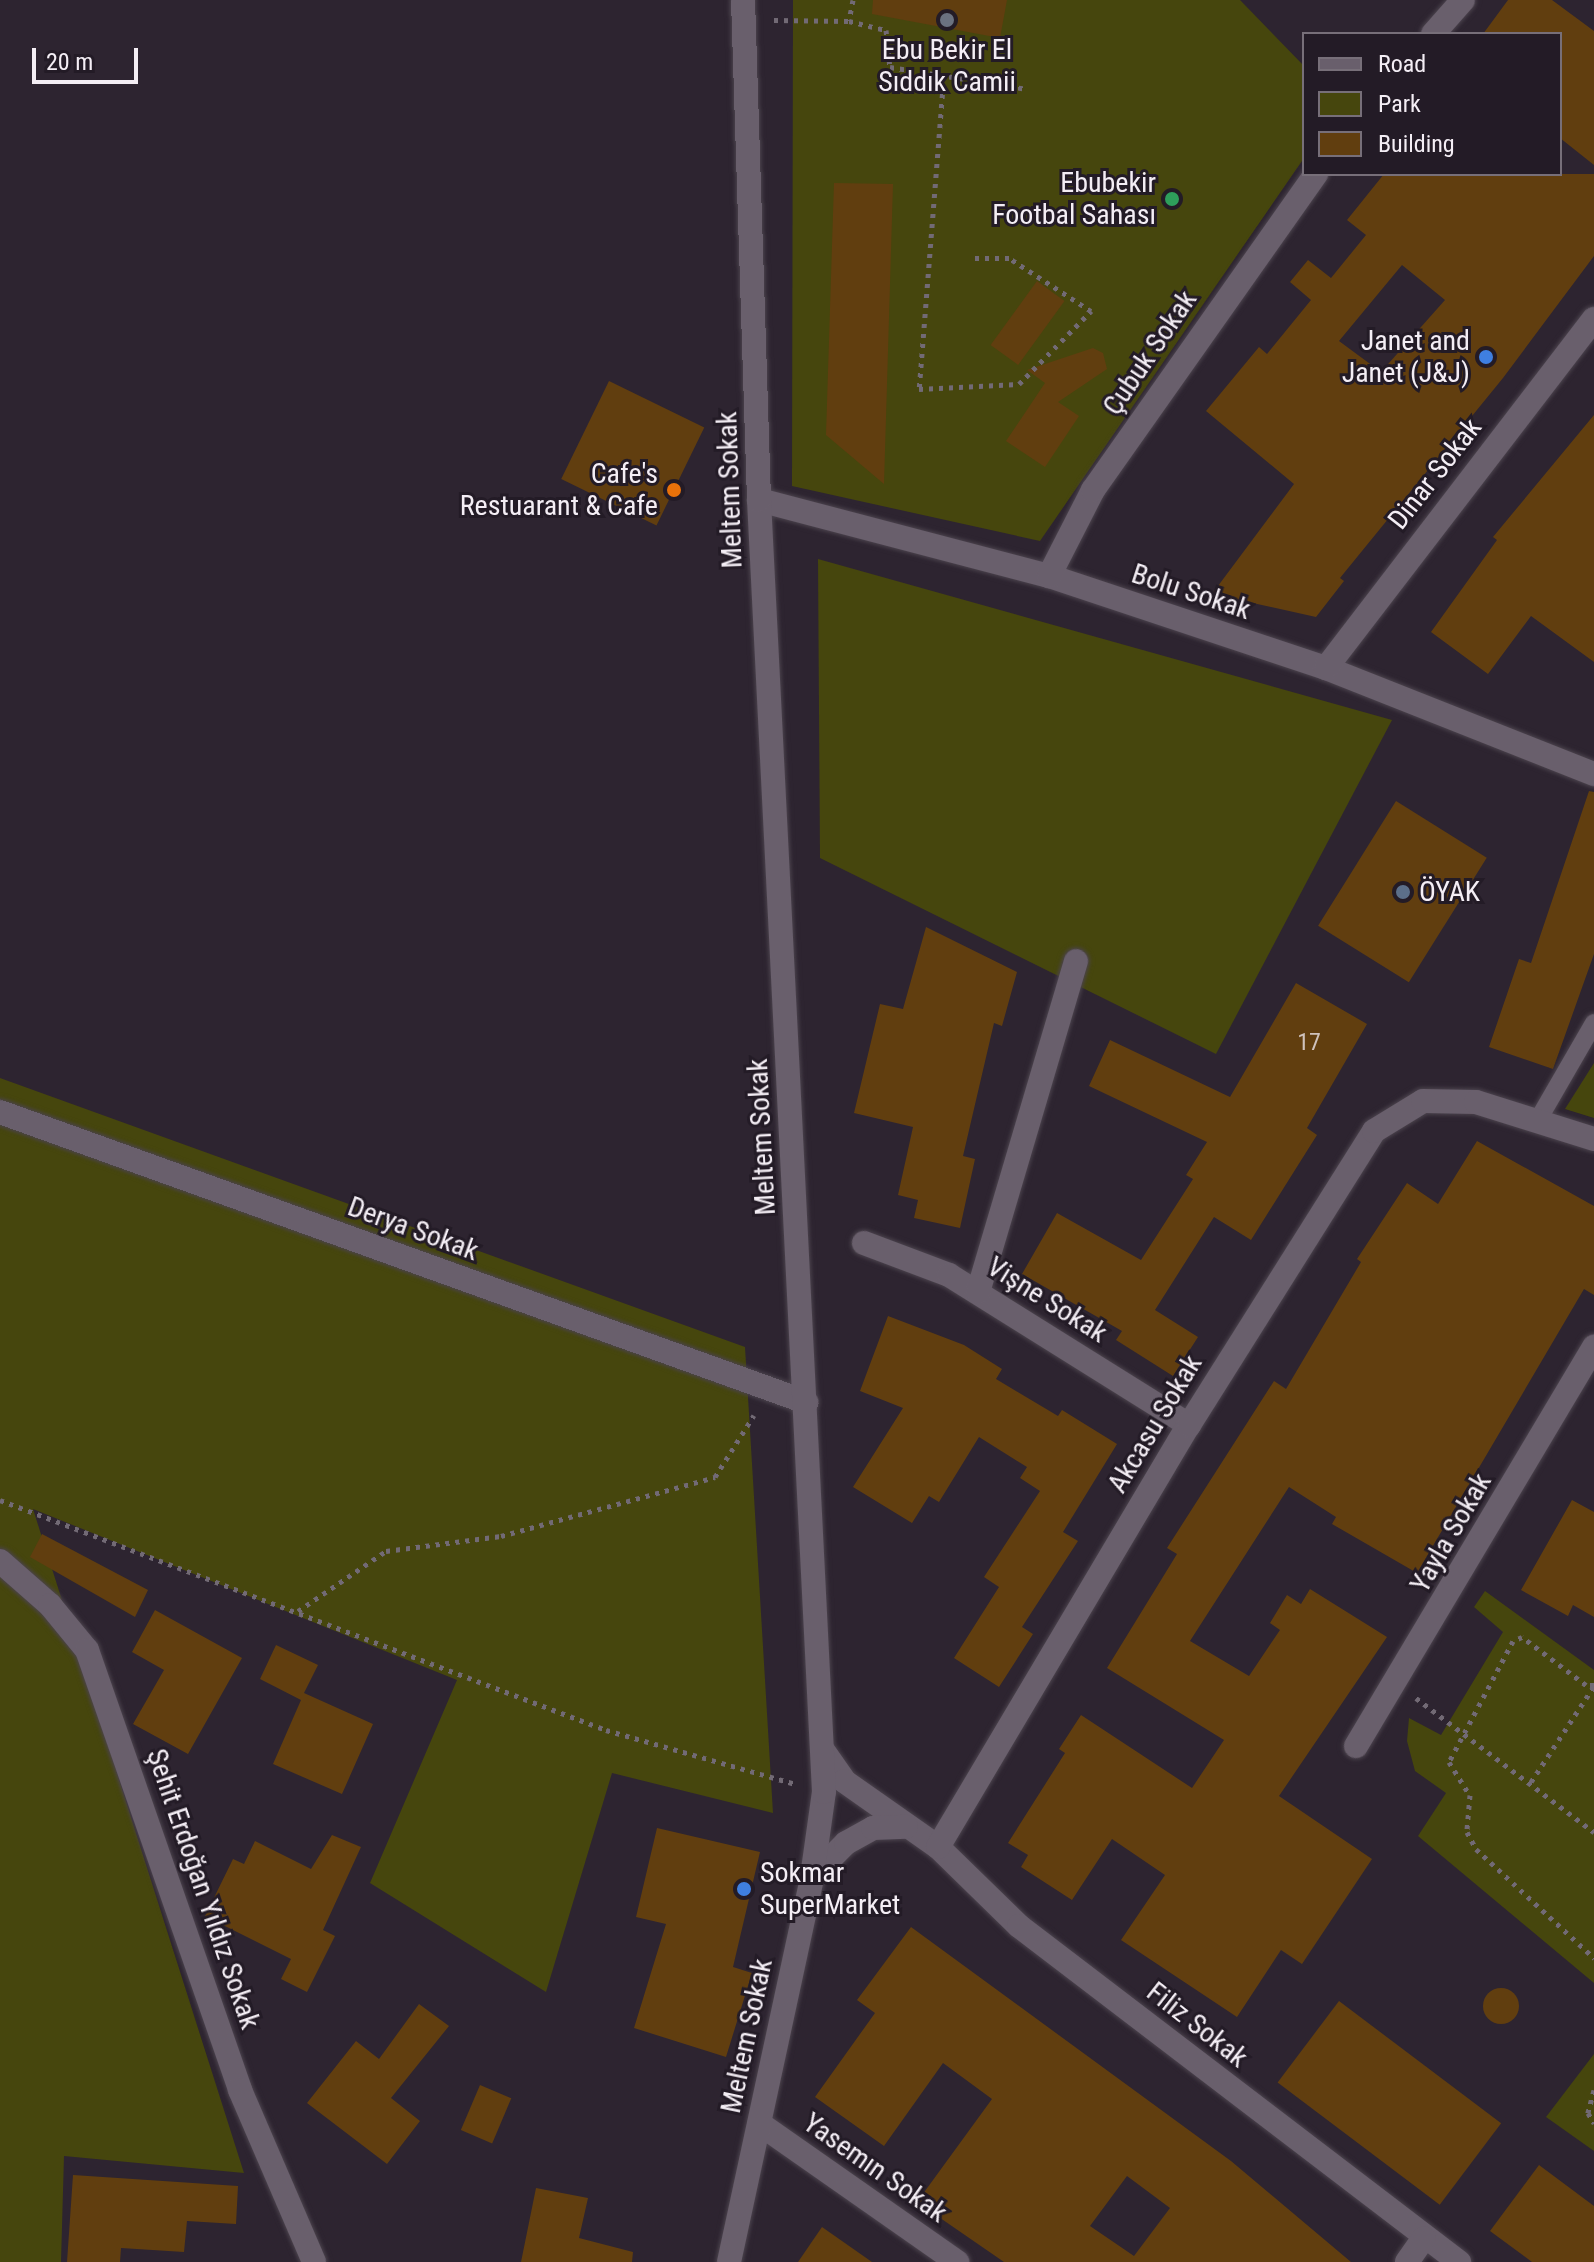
<!DOCTYPE html>
<html>
<head>
<meta charset="utf-8">
<style>
  body { margin:0 }
  #map { position:relative; width:1594px; height:2262px; overflow:hidden; background:#2d2430; font-family:"Roboto Condensed",sans-serif }
  div>[style] { position:absolute }
  [style*='--x'] { left:calc(var(--x)*1px); top:calc(var(--y)*1px); width:calc(var(--w)*1px); rotate:calc(var(--a)*1deg) }
  .green>* { inset:0; background:#46460d }
  .building>* { inset:0; background:#613e0f; transform-origin:0 0 }
  .round { border-radius:50% }
  .path>* { height:5px; margin-top:-2.5px; transform-origin:0; background:repeating-linear-gradient(90deg,#726a75 0 4px,transparent 0 10px) }
  .roads { filter:drop-shadow(0 0 2px #4b434d) drop-shadow(0 0 2px #4b434d) }
  .service>* { height:18px; margin:-9px; padding:0 9px; transform-origin:9px; border-radius:9px; background:#695f6c }
  .minor>* { height:24px; margin:-12px; padding:0 12px; transform-origin:12px; border-radius:12px; background:#695f6c }
  .secondary>* { height:24px; margin:-12px; padding:0 12px; transform-origin:12px; border-radius:12px; background:#695f6c }
  .dots>* { width:22px; height:22px; translate:-50% -50%; box-sizing:border-box; border:4px solid #231b26; border-radius:50% }
  span { translate:-50% -50%; white-space:nowrap; text-align:center; line-height:1.15; -webkit-text-stroke:6px #231b26; paint-order:stroke }
  .number-label { font-size:24px; color:#cfc2bc }
  .number-label span { -webkit-text-stroke-width:0 }
  .poi-label { font-size:28px; color:#f4eef5 }
  .right { translate:-100% -50%; text-align:right }
  .left { translate:0 -50%; text-align:left }
  .street-label { font-size:28px; color:#f4eef5 }
  .legend { position:absolute; left:1302px; top:32px; width:260px; height:144px; box-sizing:border-box; background:#231b26; border:2px solid #776f79; margin:0; padding:10px 14px; list-style:none; font-size:24px; color:#f4eef5 }
  .legend li { display:flex; align-items:center; gap:16px; height:40px }
  .legend b { width:40px; border:2px solid #776f79 }
  .scale { position:absolute; left:32px; top:48px; width:106px; height:36px; box-sizing:border-box; border:4px solid #f4eef5; border-top:0; padding-left:10px; font-size:24px; line-height:28px; white-space:nowrap; color:#f4eef5; -webkit-text-stroke:6px #231b26; paint-order:stroke }
</style>
</head>
<body>
<div id="map">
  <div class="green">
    <i style="clip-path:polygon(793px 0,1240px 0,1304px 66px,1304px 158px,1040px 541px,792px 486px)"></i>
    <i style="clip-path:polygon(818px 559px,1392px 720px,1216px 1054px,820px 858px)"></i>
    <i style="clip-path:polygon(1594px 1063px,1594px 1118px,1565px 1109px)"></i>
    <i style="clip-path:polygon(0 1078px,745px 1347px,773px 1813px,612px 1773px,546px 1992px,370px 1883px,457px 1680px,33px 1509px,244px 2173px,64px 2156px,61px 2262px,0 2262px)"></i>
    <i style="clip-path:polygon(1485px 1591px,1594px 1670px,1594px 1983px,1418px 1836px,1446px 1793px,1415px 1771px,1407px 1741px,1409px 1718px,1441px 1735px,1503px 1632px,1474px 1607px)"></i>
    <i style="clip-path:polygon(1594px 2054px,1594px 2151px,1546px 2117px)"></i>
  </div>
  <div class="building">
    <i style="clip-path:polygon(873px 0,1007px 0,1000px 38px,872px 14px)"></i>
    <i style="clip-path:polygon(1508px 0,1552px 0,1594px 31px,1594px 165px,1560px 138px,1560px 34px,1483px 34px)"></i>
    <i style="clip-path:polygon(evenodd,1384px 174px,1594px 174px,1594px 256px,1503px 378px,1340px 578px,1344px 581px,1316px 617px,1212px 594px,1294px 484px,1206px 411px,1259px 347px,1267px 354px,1311px 300px,1290px 282px,1308px 260px,1331px 278px,1366px 235px,1347px 220px,1384px 174px,1402px 265px,1445px 300px,1381px 372px,1339px 341px,1402px 265px)"></i>
    <i style="clip-path:polygon(834px 183px,893px 184px,884px 484px,826px 435px)"></i>
    <i style="left:1037px;top:281px;width:34px;height:79px;rotate:36deg"></i>
    <i style="clip-path:polygon(1093px 348px,1103px 353px,1107px 369px,1058px 402px,1079px 416px,1045px 467px,1006px 441px,1045px 383px,1027px 370px)"></i>
    <i style="left:609px;top:381px;width:106px;height:109px;rotate:26deg"></i>
    <i style="clip-path:polygon(1594px 415px,1594px 662px,1531px 616px,1488px 674px,1431px 632px,1497px 540px,1493px 537px)"></i>
    <i style="clip-path:polygon(1589px 791px,1594px 792px,1594px 954px,1553px 1069px,1489px 1047px,1519px 959px,1531px 963px)"></i>
    <i style="left:1396px;top:801px;width:107px;height:147px;rotate:32deg"></i>
    <i style="clip-path:polygon(926px 927px,1017px 972px,1002px 1026px,994px 1023px,963px 1156px,975px 1159px,960px 1228px,914px 1218px,918px 1200px,898px 1195px,913px 1127px,854px 1113px,880px 1004px,903px 1009px)"></i>
    <i style="clip-path:polygon(1296px 983px,1367px 1024px,1307px 1128px,1317px 1135px,1251px 1240px,1214px 1217px,1155px 1310px,1198px 1337px,1173px 1376px,1116px 1340px,1122px 1331px,1022px 1274px,1057px 1213px,1141px 1260px,1193px 1179px,1186px 1175px,1207px 1142px,1089px 1086px,1110px 1040px,1230px 1097px)"></i>
    <i style="clip-path:polygon(1477px 1141px,1594px 1206px,1594px 1295px,1584px 1289px,1417px 1573px,1332px 1524px,1336px 1517px,1289px 1487px,1190px 1641px,1249px 1676px,1280px 1630px,1270px 1623px,1287px 1595px,1301px 1604px,1310px 1589px,1387px 1637px,1279px 1796px,1372px 1859px,1302px 1964px,1281px 1950px,1237px 2017px,1121px 1940px,1165px 1875px,1112px 1839px,1072px 1900px,1021px 1867px,1028px 1855px,1008px 1843px,1065px 1753px,1059px 1749px,1081px 1715px,1192px 1788px,1224px 1740px,1107px 1668px,1177px 1554px,1167px 1548px,1274px 1381px,1286px 1389px,1361px 1262px,1357px 1259px,1407px 1183px,1438px 1204px)"></i>
    <i style="clip-path:polygon(888px 1316px,964px 1345px,1002px 1369px,996px 1379px,1058px 1416px,1062px 1410px,1117px 1444px,1063px 1532px,1078px 1541px,1022px 1627px,1033px 1634px,999px 1687px,954px 1658px,999px 1587px,984px 1577px,1040px 1491px,1020px 1478px,1027px 1467px,979px 1437px,939px 1502px,929px 1496px,912px 1523px,853px 1487px,903px 1408px,860px 1391px)"></i>
    <i style="clip-path:polygon(1572px 1500px,1594px 1512px,1594px 1617px,1573px 1605px,1568px 1616px,1521px 1590px)"></i>
    <i style="clip-path:polygon(42px 1534px,148px 1590px,135px 1617px,30px 1557px)"></i>
    <i style="clip-path:polygon(155px 1610px,242px 1658px,188px 1754px,133px 1724px,164px 1670px,132px 1652px)"></i>
    <i style="clip-path:polygon(276px 1645px,318px 1665px,304px 1693px,373px 1724px,342px 1794px,273px 1764px,301px 1700px,260px 1679px)"></i>
    <i style="clip-path:polygon(657px 1828px,760px 1852px,733px 1967px,752px 1973px,726px 2057px,634px 2028px,666px 1924px,636px 1917px)"></i>
    <i style="clip-path:polygon(332px 1835px,361px 1847px,323px 1930px,335px 1936px,307px 1992px,281px 1979px,291px 1959px,205px 1916px,233px 1859px,244px 1864px,255px 1841px,311px 1869px)"></i>
    <i style="clip-path:polygon(evenodd,911px 1927px,1231px 2161px,1351px 2262px,1004px 2262px,917px 2202px,992px 2099px,943px 2063px,884px 2146px,815px 2097px,875px 2013px,857px 2000px,911px 1927px,1127px 2176px,1170px 2208px,1134px 2256px,1090px 2226px,1127px 2176px)"></i>
    <i class="round" style="left:1483px;top:1988px;width:36px;height:36px"></i>
    <i style="left:1339px;top:2001px;width:203px;height:102px;rotate:37deg"></i>
    <i style="clip-path:polygon(419px 2004px,449px 2026px,391px 2098px,420px 2121px,387px 2164px,307px 2103px,356px 2041px,379px 2059px)"></i>
    <i style="left:480px;top:2085px;width:34px;height:49px;rotate:23deg"></i>
    <i style="clip-path:polygon(1539px 2165px,1594px 2206px,1594px 2262px,1532px 2262px,1490px 2231px)"></i>
    <i style="clip-path:polygon(73px 2175px,238px 2186px,236px 2224px,187px 2221px,184px 2252px,121px 2248px,120px 2262px,67px 2262px)"></i>
    <i style="clip-path:polygon(536px 2188px,588px 2198px,579px 2238px,633px 2252px,632px 2262px,521px 2262px)"></i>
    <i style="clip-path:polygon(822px 2227px,872px 2262px,798px 2262px)"></i>
  </div>
  <div class="path">
    <i style="--x:853;--y:0;--w:21;--a:101"></i>
    <i style="--x:849;--y:21;--w:38;--a:14"></i>
    <i style="--x:886;--y:30;--w:37;--a:84"></i>
    <i style="--x:890;--y:67;--w:139;--a:9.1"></i>
    <i style="--x:774;--y:20;--w:75;--a:0.8"></i>
    <i style="--x:944;--y:74;--w:316;--a:94.5"></i>
    <i style="--x:919;--y:389;--w:100;--a:-2.9"></i>
    <i style="--x:1019;--y:384;--w:103;--a:-45.4"></i>
    <i style="--x:1091;--y:311;--w:98;--a:-147.1"></i>
    <i style="--x:1009;--y:258;--w:40;--a:180"></i>
    <i style="--x:0;--y:1500;--w:648;--a:20.78"></i>
    <i style="--x:606;--y:1730;--w:198;--a:15.9"></i>
    <i style="--x:298;--y:1611;--w:107;--a:-34.3"></i>
    <i style="--x:386;--y:1551;--w:116;--a:-7.4"></i>
    <i style="--x:501;--y:1536;--w:222;--a:-15.4"></i>
    <i style="--x:715;--y:1477;--w:73;--a:-57.8"></i>
    <i style="--x:1594;--y:1685;--w:8;--a:180"></i>
    <i style="--x:1586;--y:1685;--w:80;--a:-143.1"></i>
    <i style="--x:1522;--y:1637;--w:10;--a:156"></i>
    <i style="--x:1513;--y:1641;--w:137;--a:117.9"></i>
    <i style="--x:1449;--y:1762;--w:39;--a:58"></i>
    <i style="--x:1470;--y:1795;--w:37;--a:95"></i>
    <i style="--x:1467;--y:1832;--w:19;--a:62"></i>
    <i style="--x:1476;--y:1849;--w:161;--a:42.7"></i>
    <i style="--x:1416;--y:1698;--w:223;--a:37"></i>
    <i style="--x:1531;--y:1782;--w:115;--a:-56.7"></i>
    <i style="--x:1594;--y:2090;--w:24;--a:105"></i>
    <i style="--x:1588;--y:2113;--w:12;--a:59"></i>
  </div>
  <div class="roads">
    <div class="service">
      <i style="--x:1538;--y:1120;--w:112;--a:-60"></i>
    </div>
    <div class="minor">
      <i style="--x:1433;--y:34;--w:45;--a:-48.6"></i>
      <i style="--x:759;--y:500;--w:300;--a:14.7"></i>
      <i style="--x:1049;--y:576;--w:292;--a:18.4"></i>
      <i style="--x:1326;--y:668;--w:288;--a:21.6"></i>
      <i style="--x:1049;--y:576;--w:97;--a:-62.9"></i>
      <i style="--x:1093;--y:490;--w:387;--a:-54.8"></i>
      <i style="--x:1326;--y:668;--w:440;--a:-52.5"></i>
      <i style="--x:0;--y:1112;--w:857;--a:19.79"></i>
      <i style="--x:864;--y:1243;--w:91;--a:20.6"></i>
      <i style="--x:949;--y:1275;--w:283;--a:32"></i>
      <i style="--x:978;--y:1292;--w:345;--a:-73.5"></i>
      <i style="--x:0;--y:1561;--w:67;--a:41.3"></i>
      <i style="--x:50;--y:1605;--w:58;--a:50.6"></i>
      <i style="--x:87;--y:1650;--w:466;--a:70.8"></i>
      <i style="--x:240;--y:2090;--w:187;--a:66.7"></i>
      <i style="--x:1356;--y:1746;--w:465;--a:-59.2"></i>
      <i style="--x:822;--y:1749;--w:39;--a:55"></i>
      <i style="--x:844;--y:1781;--w:115;--a:35.1"></i>
      <i style="--x:938;--y:1847;--w:113;--a:44.3"></i>
      <i style="--x:1019;--y:1926;--w:554;--a:37.37"></i>
      <i style="--x:938;--y:1847;--w:491;--a:-59.3"></i>
      <i style="--x:1189;--y:1425;--w:347;--a:-57.8"></i>
      <i style="--x:1374;--y:1131;--w:57;--a:-31.5"></i>
      <i style="--x:1423;--y:1101;--w:53;--a:1.1"></i>
      <i style="--x:1476;--y:1102;--w:124;--a:17.4"></i>
      <i style="--x:812;--y:1877;--w:48;--a:-45"></i>
      <i style="--x:846;--y:1843;--w:31;--a:-29"></i>
      <i style="--x:873;--y:1828;--w:33;--a:-2"></i>
      <i style="--x:760;--y:2124;--w:241;--a:35"></i>
      <i style="--x:1407;--y:2262;--w:29;--a:-55"></i>
    </div>
    <div class="secondary">
      <i style="--x:729;--y:2262;--w:394;--a:-77.8"></i>
      <i style="--x:812;--y:1877;--w:86;--a:-82"></i>
      <i style="--x:824;--y:1792;--w:1294;--a:-92.88"></i>
      <i style="--x:759;--y:500;--w:500;--a:-91.83"></i>
    </div>
  </div>
  <div class="dots">
    <i style="left:947px;top:20px;background:#6b7280"></i>
    <i style="left:1172px;top:199px;background:#2e9e5b"></i>
    <i style="left:1486px;top:357px;background:#3f7fe0"></i>
    <i style="left:674px;top:490px;background:#e8710a"></i>
    <i style="left:1403px;top:892px;background:#5c6f8a"></i>
    <i style="left:744px;top:1889px;background:#3f7fe0"></i>
  </div>
  <div class="number-label">
    <span style="left:1309px;top:1043px">17</span>
  </div>
  <div class="poi-label">
    <span style="left:947px;top:66px">Ebu Bekir El<br>Sıddık Camii</span>
    <span class="right" style="left:1156px;top:199px">Ebubekir<br>Footbal Sahası</span>
    <span class="right" style="left:1470px;top:357px">Janet and<br>Janet (J&amp;J)</span>
    <span class="right" style="left:658px;top:490px">Cafe's<br>Restuarant &amp; Cafe</span>
    <span class="left" style="left:1419px;top:892px">ÖYAK</span>
    <span class="left" style="left:760px;top:1889px">Sokmar<br>SuperMarket</span>
  </div>
  <div class="street-label">
    <span style="left:1150px;top:353px;rotate:-56deg">Çubuk Sokak</span>
    <span style="left:1435px;top:474px;rotate:-52deg">Dinar Sokak</span>
    <span style="left:730px;top:490px;rotate:-92deg">Meltem Sokak</span>
    <span style="left:1191px;top:592px;rotate:18deg">Bolu Sokak</span>
    <span style="left:762px;top:1137px;rotate:-93deg">Meltem Sokak</span>
    <span style="left:413px;top:1229px;rotate:20deg">Derya Sokak</span>
    <span style="left:1047px;top:1300px;rotate:32deg">Vişne Sokak</span>
    <span style="left:1155px;top:1424px;rotate:-59deg">Akcasu Sokak</span>
    <span style="left:1451px;top:1533px;rotate:-60deg">Yayla Sokak</span>
    <span style="left:203px;top:1889px;rotate:71deg">Şehit Erdoğan Yıldız Sokak</span>
    <span style="left:1197px;top:2025px;rotate:38deg">Filiz Sokak</span>
    <span style="left:747px;top:2036px;rotate:-78deg">Meltem Sokak</span>
    <span style="left:875px;top:2168px;rotate:35deg">Yasemın Sokak</span>
  </div>
  <ul class="legend">
  <li><b style="height:10px;background:#695f6c"></b>Road</li>
  <li><b style="height:22px;background:#46460d"></b>Park</li>
  <li><b style="height:22px;background:#613e0f"></b>Building</li>
  </ul>
  <div class="scale">20 m</div>
</div>
</body>
</html>
